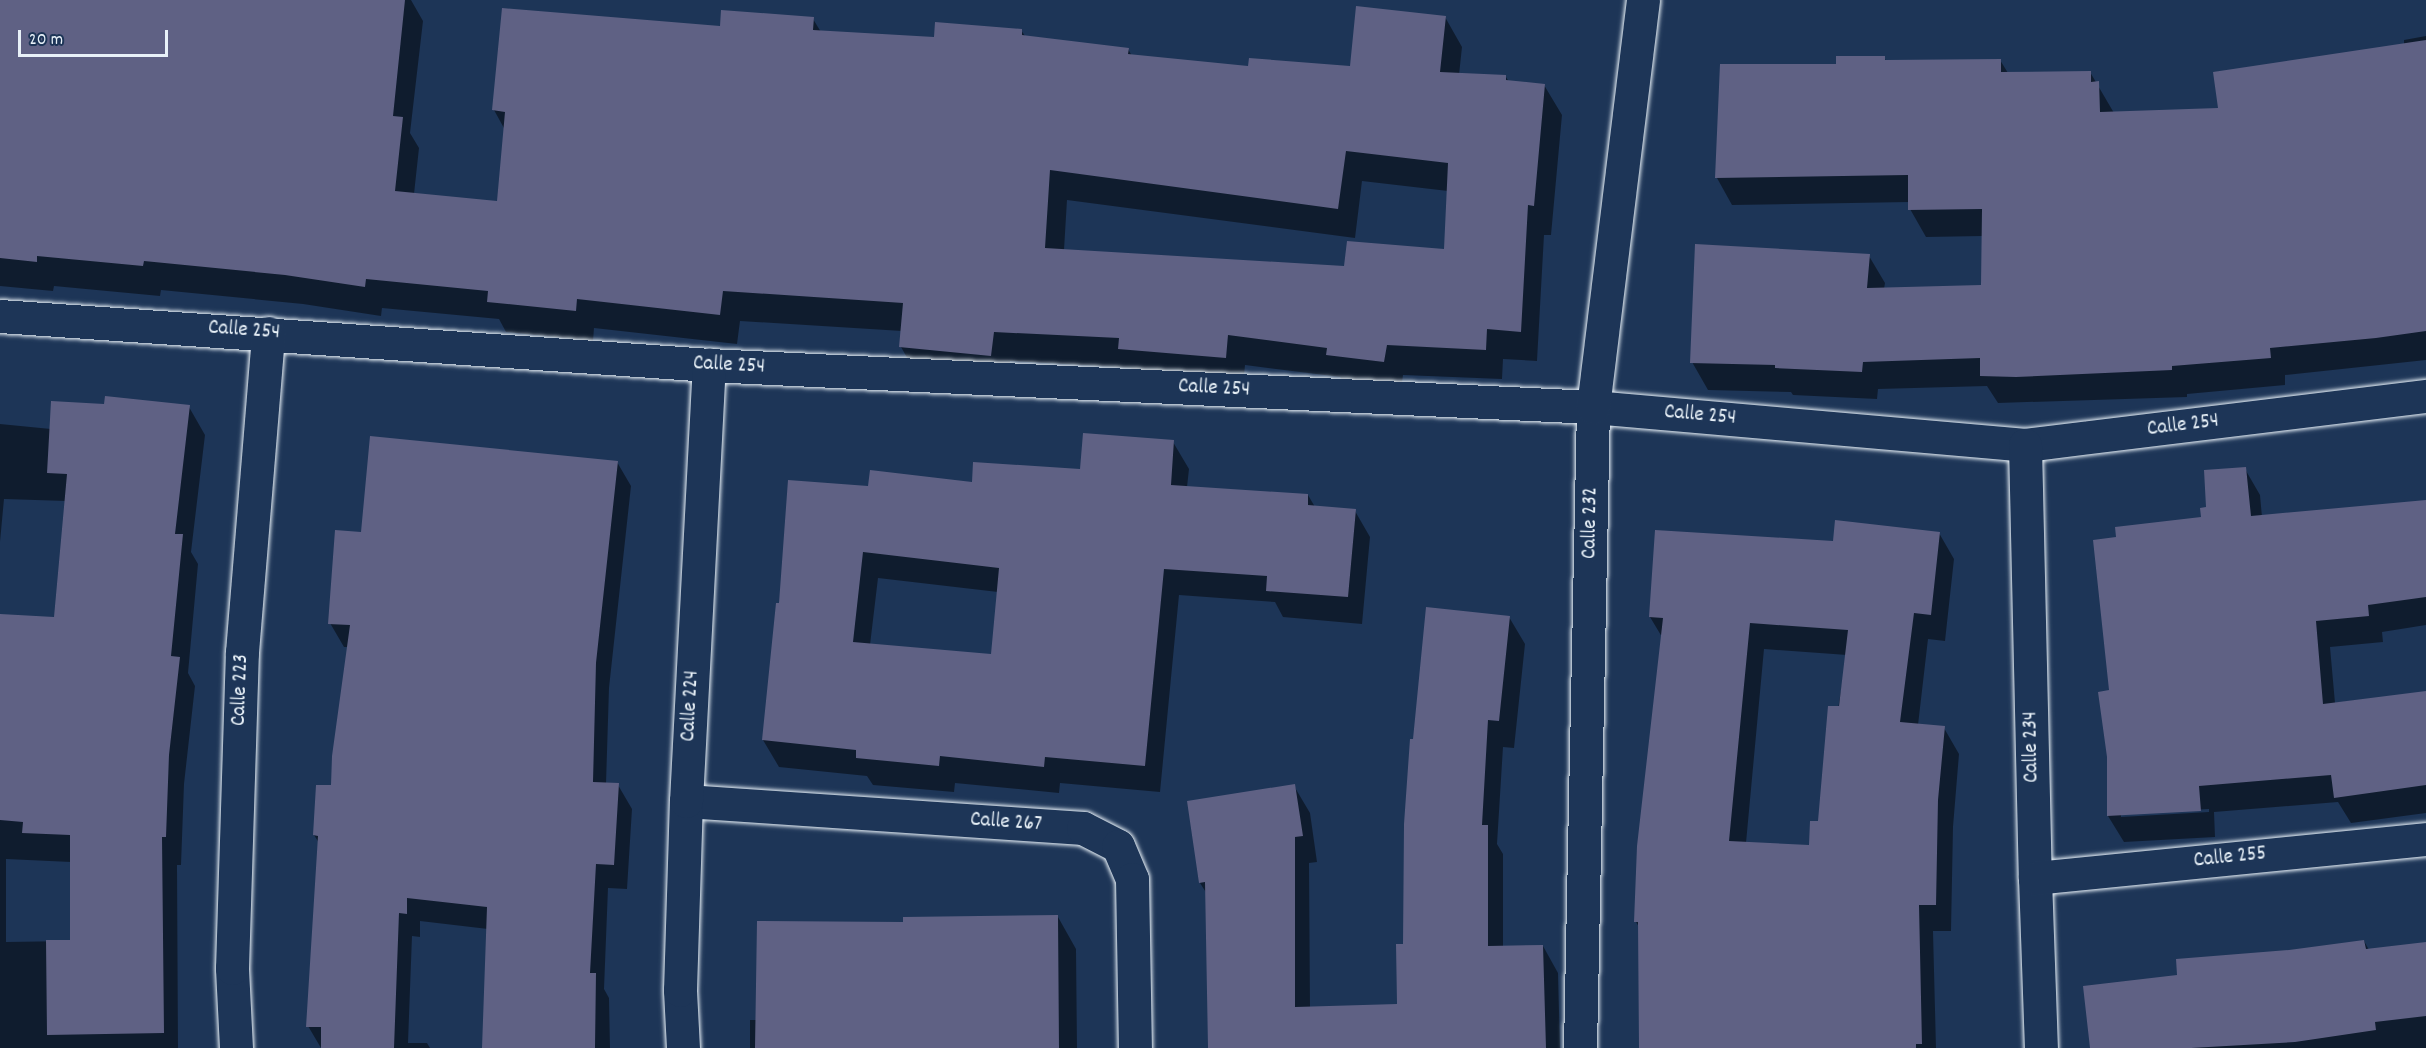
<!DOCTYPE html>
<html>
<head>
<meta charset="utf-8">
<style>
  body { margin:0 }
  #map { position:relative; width:2426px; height:1048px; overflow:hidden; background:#1d3557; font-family:Dekko,sans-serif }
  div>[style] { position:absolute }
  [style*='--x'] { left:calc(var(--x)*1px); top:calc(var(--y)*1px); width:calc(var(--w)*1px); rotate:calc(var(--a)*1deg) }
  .shadow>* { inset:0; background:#0007 }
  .building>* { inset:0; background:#5f6184 }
  .roads { filter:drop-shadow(0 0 2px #e8f1f8) drop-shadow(0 0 2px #e8f1f8) }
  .minor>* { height:33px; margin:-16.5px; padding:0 16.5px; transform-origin:16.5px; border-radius:16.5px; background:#1d3557 }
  span { translate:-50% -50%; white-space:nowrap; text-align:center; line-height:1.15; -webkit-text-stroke:5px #1d3557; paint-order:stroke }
  .street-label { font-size:21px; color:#e8f1f8 }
  .scale { position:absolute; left:18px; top:30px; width:150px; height:27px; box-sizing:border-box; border:3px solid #e8f1f8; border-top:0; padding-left:8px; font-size:18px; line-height:21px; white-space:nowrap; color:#e8f1f8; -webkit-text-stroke:4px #1d3557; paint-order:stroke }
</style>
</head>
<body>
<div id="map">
  <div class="shadow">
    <i style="clip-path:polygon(evenodd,0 0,411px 0,423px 21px,410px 133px,419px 148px,414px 194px,498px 202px,505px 130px,494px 110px,721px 28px,813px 19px,821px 32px,935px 39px,1021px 30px,1025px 36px,1128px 49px,1132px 56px,1250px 68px,1351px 67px,1445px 17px,1462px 47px,1459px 75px,1506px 77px,1509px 82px,1544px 85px,1562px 115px,1551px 235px,1544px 235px,1537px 361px,1503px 359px,1502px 379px,1403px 375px,1401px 391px,1345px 384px,1340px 377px,1245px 365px,1243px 387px,1137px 379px,1131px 368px,1010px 361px,1008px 386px,918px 377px,901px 347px,902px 331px,740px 321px,737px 344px,594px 328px,593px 341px,506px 332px,499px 319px,382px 308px,381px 316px,303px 304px,161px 290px,160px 296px,54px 286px,53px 291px,0 286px,0 0,1362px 181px,1448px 191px,1445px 251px,1345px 268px,1064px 250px,1067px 200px,1355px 238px,1362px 181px)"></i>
    <i style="clip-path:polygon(2426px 36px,2426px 360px,2285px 375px,2285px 385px,2187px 394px,2187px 397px,1998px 403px,1987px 386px,1878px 389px,1877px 399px,1793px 395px,1791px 392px,1708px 390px,1692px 362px,1869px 256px,1885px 283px,1884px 289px,1983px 286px,1983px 236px,1926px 237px,1910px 209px,1910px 202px,1732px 205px,1717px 178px,1838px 66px,1884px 57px,1886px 61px,2000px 60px,2008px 73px,2090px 72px,2114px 113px,2220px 109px,2404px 44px,2404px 40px)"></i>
    <i style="clip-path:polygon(evenodd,189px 407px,205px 435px,191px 552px,198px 564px,188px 673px,195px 686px,184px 784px,181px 865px,177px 865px,178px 1048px,0 1048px,0 616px,56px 619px,66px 501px,4px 499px,0 542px,0 424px,51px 429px,189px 407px,6px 859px,71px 862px,71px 941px,6px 942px,6px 859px)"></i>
    <i style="clip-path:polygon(evenodd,1173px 442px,1189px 469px,1187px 487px,1308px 495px,1315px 507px,1355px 511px,1370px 537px,1362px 624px,1283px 617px,1275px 602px,1179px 595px,1160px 792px,1060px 783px,1059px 793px,955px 783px,954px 792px,873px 785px,867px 776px,779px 767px,763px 740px,780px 605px,870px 488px,973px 484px,1081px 470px,1173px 442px,878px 578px,998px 592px,992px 656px,870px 645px,878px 578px)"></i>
    <i style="clip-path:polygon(617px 462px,631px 486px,609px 688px,606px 784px,618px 785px,632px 809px,627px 889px,608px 888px,604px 989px,609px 998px,610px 1048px,484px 1048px,488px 929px,420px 921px,420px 937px,412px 936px,408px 1043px,427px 1043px,430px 1048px,321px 1048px,308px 1026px,319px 843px,314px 835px,332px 787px,349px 647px,344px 647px,330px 623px,362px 534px)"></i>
    <i style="clip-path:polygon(evenodd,2245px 469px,2260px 495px,2262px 517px,2426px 502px,2426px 625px,2382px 632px,2383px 642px,2330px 647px,2335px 703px,2426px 692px,2426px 813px,2351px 823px,2338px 802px,2214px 812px,2215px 837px,2124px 842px,2108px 816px,2117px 538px,2203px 519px,2208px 509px,2245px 469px,2209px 809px,2209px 812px,2121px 817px,2121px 814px,2209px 809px)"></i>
    <i style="clip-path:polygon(evenodd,1939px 533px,1954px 559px,1945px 641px,1928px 639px,1918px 725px,1944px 728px,1959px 754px,1953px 827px,1951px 931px,1933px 931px,1936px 1048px,1643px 1048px,1640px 929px,1636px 922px,1662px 637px,1650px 617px,1834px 542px,1939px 533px,1764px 649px,1847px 655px,1819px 823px,1811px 846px,1746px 843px,1764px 649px)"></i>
    <i style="clip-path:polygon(1509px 617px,1525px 644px,1514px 748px,1503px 747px,1497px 844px,1503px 854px,1503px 947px,1543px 946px,1558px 973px,1560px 1048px,1210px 1048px,1207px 894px,1200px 883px,1294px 786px,1310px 813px,1317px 862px,1309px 863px,1310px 1008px,1399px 1006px,1405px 946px,1414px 740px)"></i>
    <i style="clip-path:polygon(1058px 917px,1076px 949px,1077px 1048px,750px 1048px,750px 1020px,757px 1020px,905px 923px)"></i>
    <i style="clip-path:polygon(2364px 941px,2369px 950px,2426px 944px,2426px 1048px,2091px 1048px,2179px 977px,2289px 951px)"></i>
  </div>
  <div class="building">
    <i style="clip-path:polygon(evenodd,0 0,405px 0,393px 116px,403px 117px,395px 191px,497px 201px,505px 112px,492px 110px,502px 8px,720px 26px,721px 10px,814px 17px,813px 30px,934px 37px,935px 22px,1022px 29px,1022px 35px,1129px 48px,1128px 54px,1248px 66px,1249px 58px,1350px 66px,1356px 6px,1446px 16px,1440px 72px,1506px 75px,1506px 80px,1545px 84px,1534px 206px,1528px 205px,1521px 332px,1487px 329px,1486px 350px,1387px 345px,1384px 362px,1326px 355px,1327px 348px,1228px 335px,1226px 358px,1118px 349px,1119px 338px,994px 332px,991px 356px,899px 347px,903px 303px,723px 291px,720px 315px,577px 299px,576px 311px,487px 302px,488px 291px,366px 279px,365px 287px,285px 275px,144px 261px,143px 266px,37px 256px,37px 262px,0 258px,0 0,1346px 151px,1448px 163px,1444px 249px,1347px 241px,1344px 266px,1045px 248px,1050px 170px,1338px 209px,1346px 151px)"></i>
    <i style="clip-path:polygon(2426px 40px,2426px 331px,2376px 338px,2270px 348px,2271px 358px,2172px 366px,2172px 370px,2016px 377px,1980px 376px,1980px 358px,1863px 362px,1862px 372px,1775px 368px,1775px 365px,1690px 363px,1695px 244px,1870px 254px,1867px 288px,1981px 285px,1982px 209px,1908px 210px,1908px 175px,1715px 178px,1720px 64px,1836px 64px,1836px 56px,1885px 56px,1885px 60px,2001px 59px,2001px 72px,2091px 71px,2091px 82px,2099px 81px,2100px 112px,2218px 108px,2213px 72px)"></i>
    <i style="clip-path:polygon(105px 396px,190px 405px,175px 534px,183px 534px,171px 656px,180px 657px,169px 755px,166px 837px,162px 837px,164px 1033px,47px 1035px,46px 940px,70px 940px,70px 835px,22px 833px,23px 822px,0 820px,0 614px,54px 617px,67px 474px,47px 473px,51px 401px,104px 404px)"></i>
    <i style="clip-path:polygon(evenodd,1083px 433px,1174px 440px,1171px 485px,1308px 494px,1308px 505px,1356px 509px,1348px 597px,1266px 591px,1267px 576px,1164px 569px,1145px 766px,1045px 757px,1044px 767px,940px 756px,939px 766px,856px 758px,856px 750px,762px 740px,776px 603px,779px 603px,788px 480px,868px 486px,870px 470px,972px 482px,973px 462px,1080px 469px,1083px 433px,863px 552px,999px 568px,991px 654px,853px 642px,863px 552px)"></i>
    <i style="clip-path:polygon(370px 436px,618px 461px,596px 663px,593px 782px,619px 783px,614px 865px,596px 864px,590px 973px,596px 973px,595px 1048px,482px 1048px,487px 907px,407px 898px,407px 914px,399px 913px,394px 1048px,321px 1048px,321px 1027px,306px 1027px,318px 836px,313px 835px,316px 785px,331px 785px,332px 756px,350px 625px,328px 624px,335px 530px,361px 532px)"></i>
    <i style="clip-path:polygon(2246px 467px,2251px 516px,2426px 500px,2426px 597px,2368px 605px,2369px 616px,2316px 621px,2323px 704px,2426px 691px,2426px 785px,2334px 798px,2331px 775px,2199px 786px,2201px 811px,2107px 816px,2107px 757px,2098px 692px,2109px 690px,2093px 540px,2116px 537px,2115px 527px,2201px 517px,2200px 508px,2206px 507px,2204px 470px)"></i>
    <i style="clip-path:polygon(evenodd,1835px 520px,1940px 532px,1931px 615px,1914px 613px,1900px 722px,1945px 726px,1938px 800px,1936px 905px,1919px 905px,1922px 1044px,1916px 1044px,1916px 1048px,1639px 1048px,1638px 922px,1634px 922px,1637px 846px,1663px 618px,1649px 617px,1655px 530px,1833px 541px,1835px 520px,1750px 623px,1848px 630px,1839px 706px,1828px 706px,1818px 821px,1810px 821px,1809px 845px,1729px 841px,1750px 623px)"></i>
    <i style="clip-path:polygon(1426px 607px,1510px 616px,1499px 721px,1488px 720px,1482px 825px,1488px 825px,1488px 946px,1543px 945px,1546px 1048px,1208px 1048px,1205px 882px,1199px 883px,1187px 801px,1295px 784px,1303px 836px,1295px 837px,1295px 1007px,1397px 1004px,1396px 944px,1403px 944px,1404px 824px,1410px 739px,1413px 739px)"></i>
    <i style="clip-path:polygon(1058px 915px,1059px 1048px,755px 1048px,757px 921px,903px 922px,903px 917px)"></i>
    <i style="clip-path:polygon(2364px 940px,2366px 949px,2426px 942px,2426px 1016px,2375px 1022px,2376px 1030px,2295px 1042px,2191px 1048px,2090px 1048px,2083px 986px,2177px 975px,2176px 959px,2289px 950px)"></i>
  </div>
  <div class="roads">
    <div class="minor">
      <i style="--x:0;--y:316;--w:711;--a:3.95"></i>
      <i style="--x:709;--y:365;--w:885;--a:2.72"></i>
      <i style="--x:1593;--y:407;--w:434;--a:5"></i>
      <i style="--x:2025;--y:445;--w:404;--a:-7"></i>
      <i style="--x:2025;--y:445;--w:433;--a:88.7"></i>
      <i style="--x:2035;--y:878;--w:170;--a:88"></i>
      <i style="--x:686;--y:801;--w:398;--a:3.9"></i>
      <i style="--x:1083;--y:828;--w:39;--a:27"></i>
      <i style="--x:1118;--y:846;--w:36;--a:67"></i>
      <i style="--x:1132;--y:879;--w:169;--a:89"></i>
      <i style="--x:2035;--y:878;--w:393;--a:-5.7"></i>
      <i style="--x:236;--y:1048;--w:80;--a:-92.9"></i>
      <i style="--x:232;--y:968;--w:316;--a:-88.2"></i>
      <i style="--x:242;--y:652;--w:320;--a:-85.3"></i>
      <i style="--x:683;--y:1048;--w:58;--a:-93"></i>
      <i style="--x:680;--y:990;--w:189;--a:-88.2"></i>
      <i style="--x:686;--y:801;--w:437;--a:-87"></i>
      <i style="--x:1580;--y:1048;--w:641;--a:-88.84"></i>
      <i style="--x:1593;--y:407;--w:410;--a:-83"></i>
    </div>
  </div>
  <div class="street-label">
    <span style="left:244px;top:331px;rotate:4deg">Calle 254</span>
    <span style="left:729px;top:366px;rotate:3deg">Calle 254</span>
    <span style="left:1214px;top:389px;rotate:3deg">Calle 254</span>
    <span style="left:1700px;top:416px;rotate:5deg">Calle 254</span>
    <span style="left:2183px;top:426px;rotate:-7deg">Calle 254</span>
    <span style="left:1591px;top:523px;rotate:-89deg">Calle 232</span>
    <span style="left:241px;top:690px;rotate:-88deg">Calle 223</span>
    <span style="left:691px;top:706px;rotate:-87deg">Calle 224</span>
    <span style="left:2032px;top:747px;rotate:-91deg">Calle 234</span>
    <span style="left:1006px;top:823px;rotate:4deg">Calle 267</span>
    <span style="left:2230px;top:858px;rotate:-6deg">Calle 255</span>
  </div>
  <div class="scale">20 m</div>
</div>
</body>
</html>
